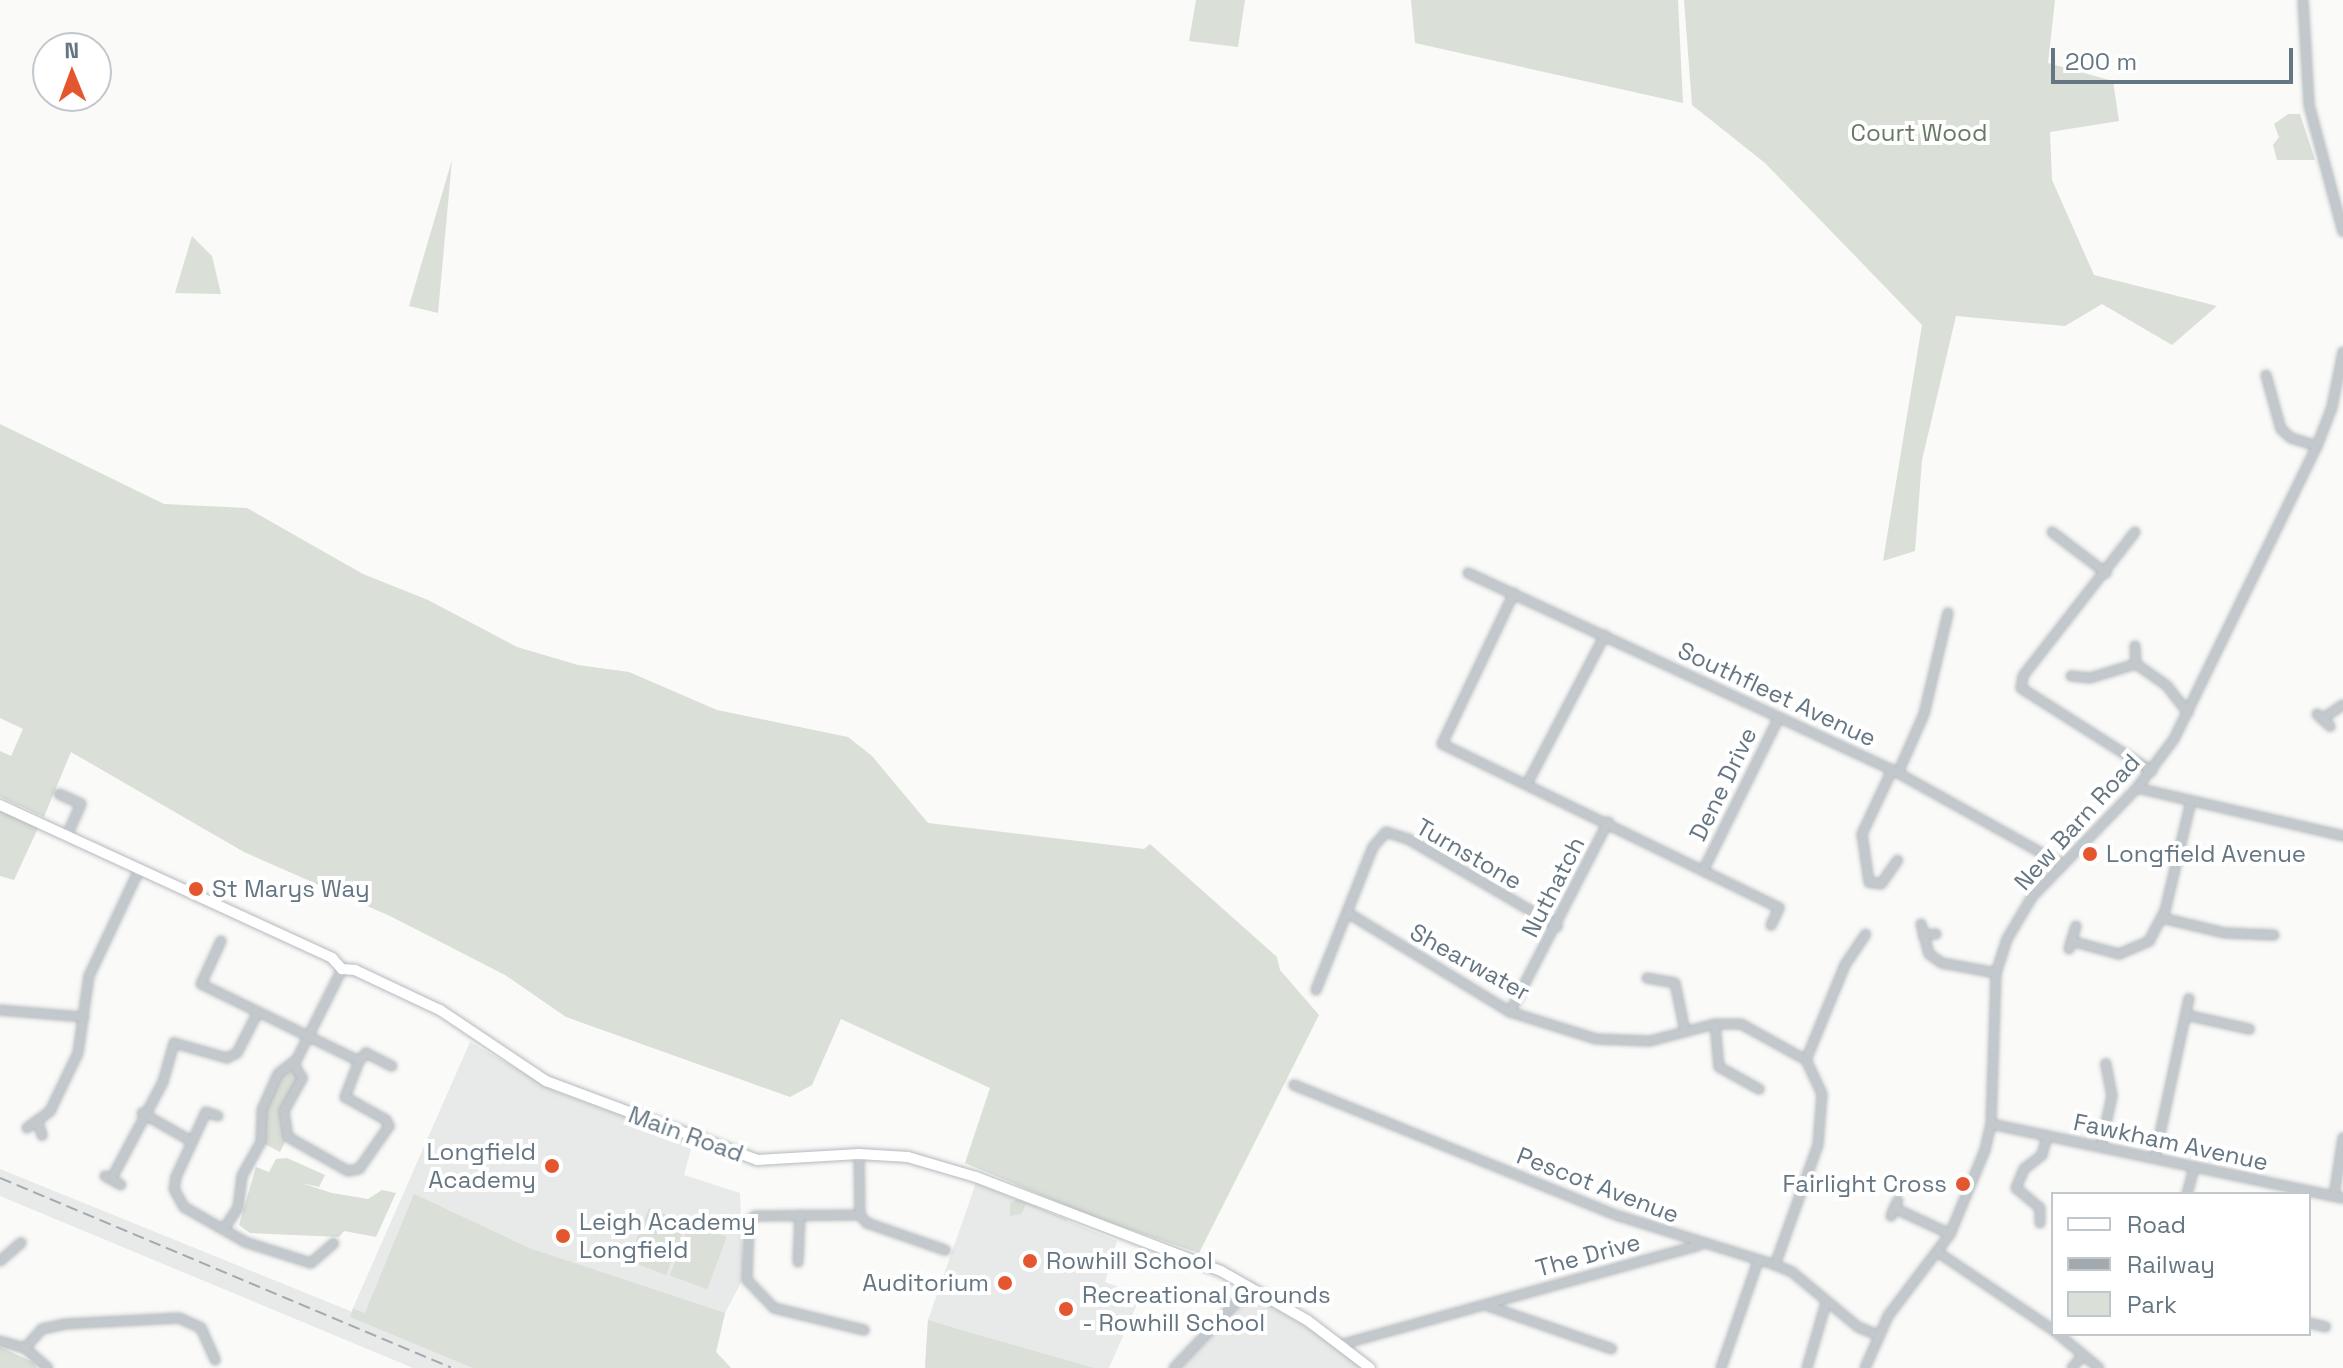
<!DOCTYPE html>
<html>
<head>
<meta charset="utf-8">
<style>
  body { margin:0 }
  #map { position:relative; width:2343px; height:1368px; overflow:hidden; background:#fafaf8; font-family:"Space Grotesk",sans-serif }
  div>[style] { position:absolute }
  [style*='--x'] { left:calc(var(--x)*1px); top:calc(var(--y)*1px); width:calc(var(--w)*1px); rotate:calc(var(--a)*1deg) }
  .built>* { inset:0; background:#e8e9e9 }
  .green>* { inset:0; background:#dadfd7; transform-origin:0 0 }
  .roads { filter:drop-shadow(0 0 2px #b5babe) drop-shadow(0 0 2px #b5babe) }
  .minor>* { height:8px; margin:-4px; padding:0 4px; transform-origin:4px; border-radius:4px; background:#c3c8cc }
  .major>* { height:10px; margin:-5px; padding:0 5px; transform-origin:5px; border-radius:5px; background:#fff }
  .rail>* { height:2px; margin-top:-1px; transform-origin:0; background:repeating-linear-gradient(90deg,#a2aab0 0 12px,transparent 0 18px) }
  .dots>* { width:22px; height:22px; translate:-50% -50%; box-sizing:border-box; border:4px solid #fff; border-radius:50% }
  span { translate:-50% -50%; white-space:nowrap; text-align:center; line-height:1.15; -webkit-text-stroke:8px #fff; paint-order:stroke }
  .park-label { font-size:24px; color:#687a64 }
  .street-label { font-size:24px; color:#657683 }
  .poi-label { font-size:24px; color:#657683 }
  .left { translate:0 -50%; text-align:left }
  .right { translate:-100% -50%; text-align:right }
  .legend { position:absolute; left:2051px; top:1192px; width:260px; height:144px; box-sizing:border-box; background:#fff; border:2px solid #c1c8cd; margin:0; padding:10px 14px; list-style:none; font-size:24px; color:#657683 }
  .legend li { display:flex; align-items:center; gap:16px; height:40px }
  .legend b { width:40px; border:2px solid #c1c8cd }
  .north { position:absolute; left:32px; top:32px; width:80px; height:80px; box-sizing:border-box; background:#fff; border:2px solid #c1c8cd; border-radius:50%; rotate:359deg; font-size:22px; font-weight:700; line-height:32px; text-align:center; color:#657683 }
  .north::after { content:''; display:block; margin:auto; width:28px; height:36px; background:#e4572e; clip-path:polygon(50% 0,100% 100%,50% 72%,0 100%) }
  .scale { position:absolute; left:2051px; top:48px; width:242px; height:36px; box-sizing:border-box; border:4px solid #657683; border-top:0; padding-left:10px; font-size:24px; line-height:28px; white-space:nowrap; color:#657683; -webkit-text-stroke:6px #fff; paint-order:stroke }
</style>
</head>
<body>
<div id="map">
  <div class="built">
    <i style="clip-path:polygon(470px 1042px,555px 1091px,693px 1142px,684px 1175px,740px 1193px,743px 1279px,725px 1313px,716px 1352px,731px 1368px,496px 1368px,353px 1308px)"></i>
    <i style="clip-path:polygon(0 1169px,439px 1347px,486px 1368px,413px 1368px,0 1196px)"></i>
    <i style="clip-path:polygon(976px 1183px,1117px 1241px,1105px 1282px,1141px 1295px,1109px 1368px,925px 1368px,928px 1320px)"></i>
    <i style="clip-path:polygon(1248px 1293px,1343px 1348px,1362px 1368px,1176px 1368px)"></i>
  </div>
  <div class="green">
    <i style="clip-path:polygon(1196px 0,1245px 0,1238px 47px,1189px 41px)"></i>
    <i style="clip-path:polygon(1411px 0,1678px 0,1683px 103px,1415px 43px)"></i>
    <i style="clip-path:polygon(1684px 0,2055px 0,2048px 63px,2113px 81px,2119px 121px,2050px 132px,2052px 180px,2094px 275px,2217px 306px,2172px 345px,2102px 304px,2065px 326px,1956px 316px,1922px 460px,1915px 551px,1883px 561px,1922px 325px,1765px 163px,1692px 105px)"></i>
    <i style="clip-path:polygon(2288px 114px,2300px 114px,2315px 160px,2277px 160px,2273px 145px,2279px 137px,2274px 124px)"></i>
    <i style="clip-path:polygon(452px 160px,438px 313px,409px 306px)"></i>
    <i style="clip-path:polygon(192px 236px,212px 256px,221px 294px,175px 293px)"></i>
    <i style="clip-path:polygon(0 424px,164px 504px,247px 508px,363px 574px,428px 600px,517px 647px,578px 665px,629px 672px,717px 710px,848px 737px,872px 756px,928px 823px,1144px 849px,1150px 844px,1277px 957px,1280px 970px,1319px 1015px,1199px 1253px,1096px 1218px,965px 1163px,990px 1088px,841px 1019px,812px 1085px,790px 1097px,566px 1017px,505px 975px,390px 916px,244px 852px,71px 752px,44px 817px,0 797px,0 751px,11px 756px,23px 729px,0 718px)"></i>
    <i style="clip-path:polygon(0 808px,39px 826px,14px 880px,0 876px)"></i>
    <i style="clip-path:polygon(294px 1069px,300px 1077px,282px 1108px,287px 1138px,280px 1152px,263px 1143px,265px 1110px,281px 1075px)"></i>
    <i style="clip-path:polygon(287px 1158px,325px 1175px,319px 1187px,301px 1183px,332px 1193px,368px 1199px,382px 1190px,396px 1193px,376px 1237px,344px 1231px,339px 1237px,250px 1233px,239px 1225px,256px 1167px,269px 1172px,276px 1159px)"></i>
    <i style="clip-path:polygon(414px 1194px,529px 1248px,725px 1313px,716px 1352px,731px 1368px,473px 1368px,350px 1317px,353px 1308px,365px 1313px)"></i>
    <i style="clip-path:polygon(1017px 1199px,1067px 1220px,1067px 1221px,1026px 1204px,1021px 1214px,1010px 1216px,1010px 1204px)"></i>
    <i style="left:649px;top:1208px;width:41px;height:56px;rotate:22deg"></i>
    <i style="left:689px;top:1223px;width:40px;height:56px;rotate:20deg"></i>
    <i style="clip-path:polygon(928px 1320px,964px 1331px,1094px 1368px,925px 1368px)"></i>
    <i style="clip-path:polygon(0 1347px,33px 1362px,37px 1368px,0 1368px)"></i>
  </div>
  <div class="roads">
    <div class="minor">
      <i style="--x:2303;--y:0;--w:105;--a:86.7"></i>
      <i style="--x:2309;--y:105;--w:131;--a:75"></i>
      <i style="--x:2266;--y:375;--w:56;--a:74.5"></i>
      <i style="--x:2281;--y:429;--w:13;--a:42"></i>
      <i style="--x:2291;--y:438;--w:27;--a:17"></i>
      <i style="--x:2052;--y:532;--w:68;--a:37.2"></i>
      <i style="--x:2135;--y:532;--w:182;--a:127.9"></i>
      <i style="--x:2023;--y:676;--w:12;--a:99"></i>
      <i style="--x:2021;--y:688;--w:155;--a:32.4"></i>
      <i style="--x:1468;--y:573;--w:474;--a:24.9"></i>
      <i style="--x:1898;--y:773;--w:189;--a:29.1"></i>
      <i style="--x:1514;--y:593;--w:167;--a:115.5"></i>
      <i style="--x:1442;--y:744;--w:375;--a:25.9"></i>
      <i style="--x:1779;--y:908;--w:19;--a:115"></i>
      <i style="--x:2135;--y:646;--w:18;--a:87"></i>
      <i style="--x:2136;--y:664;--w:38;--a:35"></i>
      <i style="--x:2167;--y:686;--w:34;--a:52"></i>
      <i style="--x:2071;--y:676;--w:19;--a:6"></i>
      <i style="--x:2090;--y:678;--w:48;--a:-16.9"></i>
      <i style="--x:2317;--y:714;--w:18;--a:43"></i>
      <i style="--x:2322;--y:719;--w:25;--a:-34"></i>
      <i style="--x:1892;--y:770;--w:71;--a:115.1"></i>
      <i style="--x:1862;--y:834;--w:49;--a:81.7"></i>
      <i style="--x:1869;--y:882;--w:12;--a:9"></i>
      <i style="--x:1881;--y:884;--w:29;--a:-55"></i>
      <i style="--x:1898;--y:773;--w:64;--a:-66.2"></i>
      <i style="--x:1924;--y:714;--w:104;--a:-76.6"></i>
      <i style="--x:1527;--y:784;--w:168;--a:-62.4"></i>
      <i style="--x:2137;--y:788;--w:212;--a:13.1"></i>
      <i style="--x:59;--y:794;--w:24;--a:24"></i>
      <i style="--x:81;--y:804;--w:35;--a:114"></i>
      <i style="--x:1704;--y:869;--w:169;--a:-63.7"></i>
      <i style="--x:1348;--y:913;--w:190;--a:31.4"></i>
      <i style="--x:1510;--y:1012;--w:90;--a:17.4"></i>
      <i style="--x:1596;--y:1039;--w:54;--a:2.1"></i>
      <i style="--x:1650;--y:1041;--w:67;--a:-14.7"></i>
      <i style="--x:1715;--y:1024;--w:26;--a:0"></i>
      <i style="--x:1741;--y:1024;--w:74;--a:29"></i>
      <i style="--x:2162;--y:918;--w:65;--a:13.4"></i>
      <i style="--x:2225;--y:933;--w:49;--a:2.3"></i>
      <i style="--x:1921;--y:924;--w:31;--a:75"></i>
      <i style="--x:1929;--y:954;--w:16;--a:35"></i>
      <i style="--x:1942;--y:963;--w:55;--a:10.5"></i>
      <i style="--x:1923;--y:935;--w:13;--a:-4"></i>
      <i style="--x:221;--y:941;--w:47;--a:114.9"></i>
      <i style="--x:201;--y:984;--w:176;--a:26"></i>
      <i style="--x:359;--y:1061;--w:39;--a:111"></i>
      <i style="--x:345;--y:1097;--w:47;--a:29.3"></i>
      <i style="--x:386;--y:1120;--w:7;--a:63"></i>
      <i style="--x:389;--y:1126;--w:52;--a:124.9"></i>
      <i style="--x:359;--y:1169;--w:11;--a:170"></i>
      <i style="--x:348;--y:1171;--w:69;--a:-150.5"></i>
      <i style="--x:288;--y:1137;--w:26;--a:-99"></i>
      <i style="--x:284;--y:1111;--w:38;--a:-61"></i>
      <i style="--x:302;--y:1078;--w:16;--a:-120"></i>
      <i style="--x:2071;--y:941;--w:50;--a:15.2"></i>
      <i style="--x:2119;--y:954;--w:33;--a:-23"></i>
      <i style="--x:2149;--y:941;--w:34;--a:-62"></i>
      <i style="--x:2165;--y:911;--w:113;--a:-76.7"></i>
      <i style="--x:2069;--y:949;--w:24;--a:-73"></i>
      <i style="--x:1647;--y:978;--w:28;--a:10"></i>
      <i style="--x:1675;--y:983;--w:49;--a:78.2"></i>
      <i style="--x:1316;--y:990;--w:154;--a:-68.3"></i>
      <i style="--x:1373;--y:847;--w:20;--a:-49"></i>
      <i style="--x:1386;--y:832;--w:23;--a:18"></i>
      <i style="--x:1408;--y:839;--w:173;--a:30.3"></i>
      <i style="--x:0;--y:1010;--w:84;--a:4.8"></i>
      <i style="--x:1510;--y:1012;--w:214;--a:-62.7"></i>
      <i style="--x:2186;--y:1015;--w:65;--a:12.5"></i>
      <i style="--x:1715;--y:1024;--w:43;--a:84.7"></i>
      <i style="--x:1719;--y:1067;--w:46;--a:28.8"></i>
      <i style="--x:1806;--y:1060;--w:103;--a:-67.7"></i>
      <i style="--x:1845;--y:965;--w:37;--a:-56"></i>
      <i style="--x:359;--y:1061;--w:11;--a:-49"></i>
      <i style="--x:366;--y:1053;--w:29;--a:27"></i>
      <i style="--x:1294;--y:1085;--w:350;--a:22"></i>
      <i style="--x:1619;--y:1216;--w:164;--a:17.4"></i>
      <i style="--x:1775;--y:1265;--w:18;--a:22"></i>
      <i style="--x:1792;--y:1272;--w:86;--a:39.8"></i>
      <i style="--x:1858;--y:1327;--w:22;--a:22"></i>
      <i style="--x:142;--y:1113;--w:56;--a:29.7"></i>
      <i style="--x:218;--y:1116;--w:13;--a:-162"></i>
      <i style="--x:206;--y:1112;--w:72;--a:114.8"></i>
      <i style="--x:176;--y:1177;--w:12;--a:99"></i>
      <i style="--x:174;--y:1189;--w:21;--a:61"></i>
      <i style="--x:184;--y:1207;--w:70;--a:29.8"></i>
      <i style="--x:245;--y:1242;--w:69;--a:17.7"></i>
      <i style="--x:311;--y:1263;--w:30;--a:-41"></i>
      <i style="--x:38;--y:1122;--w:14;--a:73"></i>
      <i style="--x:1991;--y:1124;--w:360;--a:11.9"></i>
      <i style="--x:27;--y:1128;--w:29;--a:-36"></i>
      <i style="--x:50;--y:1111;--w:64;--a:-64.2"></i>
      <i style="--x:78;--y:1053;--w:78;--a:-81.9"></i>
      <i style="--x:89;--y:976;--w:117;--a:-64.7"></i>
      <i style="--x:2101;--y:1146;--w:51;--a:-77.6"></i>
      <i style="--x:2112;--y:1096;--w:33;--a:-101"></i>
      <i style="--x:859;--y:1154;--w:61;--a:89.1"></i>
      <i style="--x:860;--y:1215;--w:11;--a:49"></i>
      <i style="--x:867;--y:1223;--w:83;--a:19.1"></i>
      <i style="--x:2155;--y:1157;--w:162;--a:-77.9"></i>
      <i style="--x:105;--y:1176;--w:18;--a:29"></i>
      <i style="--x:113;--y:1176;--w:106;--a:-62"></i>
      <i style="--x:163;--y:1082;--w:41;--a:-74.2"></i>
      <i style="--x:174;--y:1043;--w:55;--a:15.8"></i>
      <i style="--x:227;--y:1058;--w:11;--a:-27"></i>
      <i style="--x:237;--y:1053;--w:44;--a:-62.9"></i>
      <i style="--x:2187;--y:1194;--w:28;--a:-75"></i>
      <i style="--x:2334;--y:1196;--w:59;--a:-81.2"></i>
      <i style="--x:1894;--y:1208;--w:62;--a:24.9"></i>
      <i style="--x:860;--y:1215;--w:105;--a:179.5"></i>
      <i style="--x:755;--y:1216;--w:8;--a:140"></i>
      <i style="--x:749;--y:1221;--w:59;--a:91.9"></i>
      <i style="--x:747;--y:1280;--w:39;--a:46"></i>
      <i style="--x:774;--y:1308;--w:93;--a:13.7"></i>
      <i style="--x:1891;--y:1216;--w:17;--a:-66"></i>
      <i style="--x:2040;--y:1223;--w:15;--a:-90"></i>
      <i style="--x:2040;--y:1208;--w:31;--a:-140"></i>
      <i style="--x:2016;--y:1188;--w:21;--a:-67"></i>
      <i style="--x:2024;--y:1169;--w:23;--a:-38"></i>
      <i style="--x:2042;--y:1155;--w:20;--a:-75"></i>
      <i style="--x:225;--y:1227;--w:23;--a:-56"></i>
      <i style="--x:238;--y:1208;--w:32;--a:-83"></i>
      <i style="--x:242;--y:1176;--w:39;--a:-61"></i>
      <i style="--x:261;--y:1142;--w:32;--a:-88"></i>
      <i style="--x:262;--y:1110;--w:39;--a:-66"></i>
      <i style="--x:278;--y:1074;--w:24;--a:-38"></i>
      <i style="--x:297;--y:1059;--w:101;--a:-63.4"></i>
      <i style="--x:1939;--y:1253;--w:138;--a:34"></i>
      <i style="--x:0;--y:1261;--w:28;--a:-41"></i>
      <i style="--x:798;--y:1262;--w:47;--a:-87.6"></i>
      <i style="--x:1775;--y:1265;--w:127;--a:-70.3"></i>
      <i style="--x:1818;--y:1145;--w:51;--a:-85.5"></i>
      <i style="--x:1822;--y:1094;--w:38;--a:-115"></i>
      <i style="--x:1485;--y:1305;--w:134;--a:19.1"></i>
      <i style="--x:2309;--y:1323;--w:17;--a:13"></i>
      <i style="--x:2058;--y:1334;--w:53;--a:39.7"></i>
      <i style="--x:0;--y:1341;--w:26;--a:16"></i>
      <i style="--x:25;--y:1348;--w:30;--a:41"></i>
      <i style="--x:1343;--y:1344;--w:370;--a:-15.5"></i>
      <i style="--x:25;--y:1348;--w:25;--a:-48"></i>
      <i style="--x:42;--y:1329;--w:24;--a:-12"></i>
      <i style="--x:65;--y:1324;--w:114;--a:-3"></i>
      <i style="--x:179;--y:1318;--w:24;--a:24"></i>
      <i style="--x:201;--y:1328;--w:35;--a:66"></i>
      <i style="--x:1174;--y:1368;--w:112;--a:-46.5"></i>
      <i style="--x:1721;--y:1368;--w:113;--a:-70.9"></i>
      <i style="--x:1807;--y:1368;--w:68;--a:-73.7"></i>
      <i style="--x:1865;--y:1368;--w:57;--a:-66.1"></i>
      <i style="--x:1888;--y:1316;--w:103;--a:-52.9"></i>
      <i style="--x:1950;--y:1234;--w:91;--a:-67.4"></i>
      <i style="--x:1985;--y:1150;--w:27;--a:-77"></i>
      <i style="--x:1991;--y:1124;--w:151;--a:-88.1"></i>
      <i style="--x:1996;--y:973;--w:36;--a:-72"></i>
      <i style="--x:2007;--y:939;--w:49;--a:-59.2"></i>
      <i style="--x:2032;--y:897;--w:151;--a:-46.1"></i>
      <i style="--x:2137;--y:788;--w:61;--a:-52.9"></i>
      <i style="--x:2174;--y:739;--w:326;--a:-64"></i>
      <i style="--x:2317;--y:446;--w:42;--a:-69"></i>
      <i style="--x:2332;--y:407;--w:56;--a:-78.7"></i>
      <i style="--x:2072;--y:1368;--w:17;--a:-50"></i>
    </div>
    <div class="major">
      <i style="--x:0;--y:805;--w:366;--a:24.7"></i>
      <i style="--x:332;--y:958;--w:15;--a:48"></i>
      <i style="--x:342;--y:969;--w:13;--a:4"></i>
      <i style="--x:355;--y:970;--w:94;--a:25.2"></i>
      <i style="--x:440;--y:1010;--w:128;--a:33.8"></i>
      <i style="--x:546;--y:1081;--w:225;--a:20.5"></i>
      <i style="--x:757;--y:1160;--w:102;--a:-3.4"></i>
      <i style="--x:859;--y:1154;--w:49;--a:3.5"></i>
      <i style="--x:908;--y:1157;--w:71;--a:16.4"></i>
      <i style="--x:976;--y:1177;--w:262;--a:21"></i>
      <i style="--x:1221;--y:1271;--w:99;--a:29.7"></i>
      <i style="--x:1307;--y:1320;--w:79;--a:37.3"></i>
    </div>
  </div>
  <div class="rail">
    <i style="--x:0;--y:1178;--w:489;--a:22.8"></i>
  </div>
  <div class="dots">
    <i style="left:2090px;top:854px;background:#e4572e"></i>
    <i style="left:196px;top:889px;background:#e4572e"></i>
    <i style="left:552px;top:1166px;background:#e4572e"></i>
    <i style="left:1963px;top:1184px;background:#e4572e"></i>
    <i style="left:563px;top:1236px;background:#e4572e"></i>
    <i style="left:1030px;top:1261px;background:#e4572e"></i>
    <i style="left:1005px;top:1283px;background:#e4572e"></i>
    <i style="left:1066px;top:1309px;background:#e4572e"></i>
  </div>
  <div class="park-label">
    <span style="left:1919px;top:133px">Court Wood</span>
  </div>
  <div class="street-label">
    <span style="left:1777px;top:694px;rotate:25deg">Southfleet Avenue</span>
    <span style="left:1723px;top:784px;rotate:-64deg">Dene Drive</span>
    <span style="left:2077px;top:822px;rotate:-48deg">New Barn Road</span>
    <span style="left:1469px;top:854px;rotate:30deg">Turnstone</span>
    <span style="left:1553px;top:887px;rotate:-63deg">Nuthatch</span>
    <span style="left:1470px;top:962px;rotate:29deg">Shearwater</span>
    <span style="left:686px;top:1134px;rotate:20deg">Main Road</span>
    <span style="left:2171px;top:1142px;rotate:12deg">Fawkham Avenue</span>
    <span style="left:1598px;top:1185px;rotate:21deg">Pescot Avenue</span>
    <span style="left:1588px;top:1255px;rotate:-15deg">The Drive</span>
  </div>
  <div class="poi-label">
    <span class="left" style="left:2106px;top:854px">Longfield Avenue</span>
    <span class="left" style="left:212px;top:889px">St Marys Way</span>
    <span class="right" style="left:536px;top:1166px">Longfield<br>Academy</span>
    <span class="right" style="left:1947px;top:1184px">Fairlight Cross</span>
    <span class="left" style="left:579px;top:1236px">Leigh Academy<br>Longfield</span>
    <span class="left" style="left:1046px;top:1261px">Rowhill School</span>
    <span class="right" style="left:989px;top:1283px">Auditorium</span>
    <span class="left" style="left:1082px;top:1309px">Recreational Grounds<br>- Rowhill School</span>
  </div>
  <ul class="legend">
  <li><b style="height:10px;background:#fff"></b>Road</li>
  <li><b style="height:10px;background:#a2aab0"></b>Railway</li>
  <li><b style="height:22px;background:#dadfd7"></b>Park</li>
  </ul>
  <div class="north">N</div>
  <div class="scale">200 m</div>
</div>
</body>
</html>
